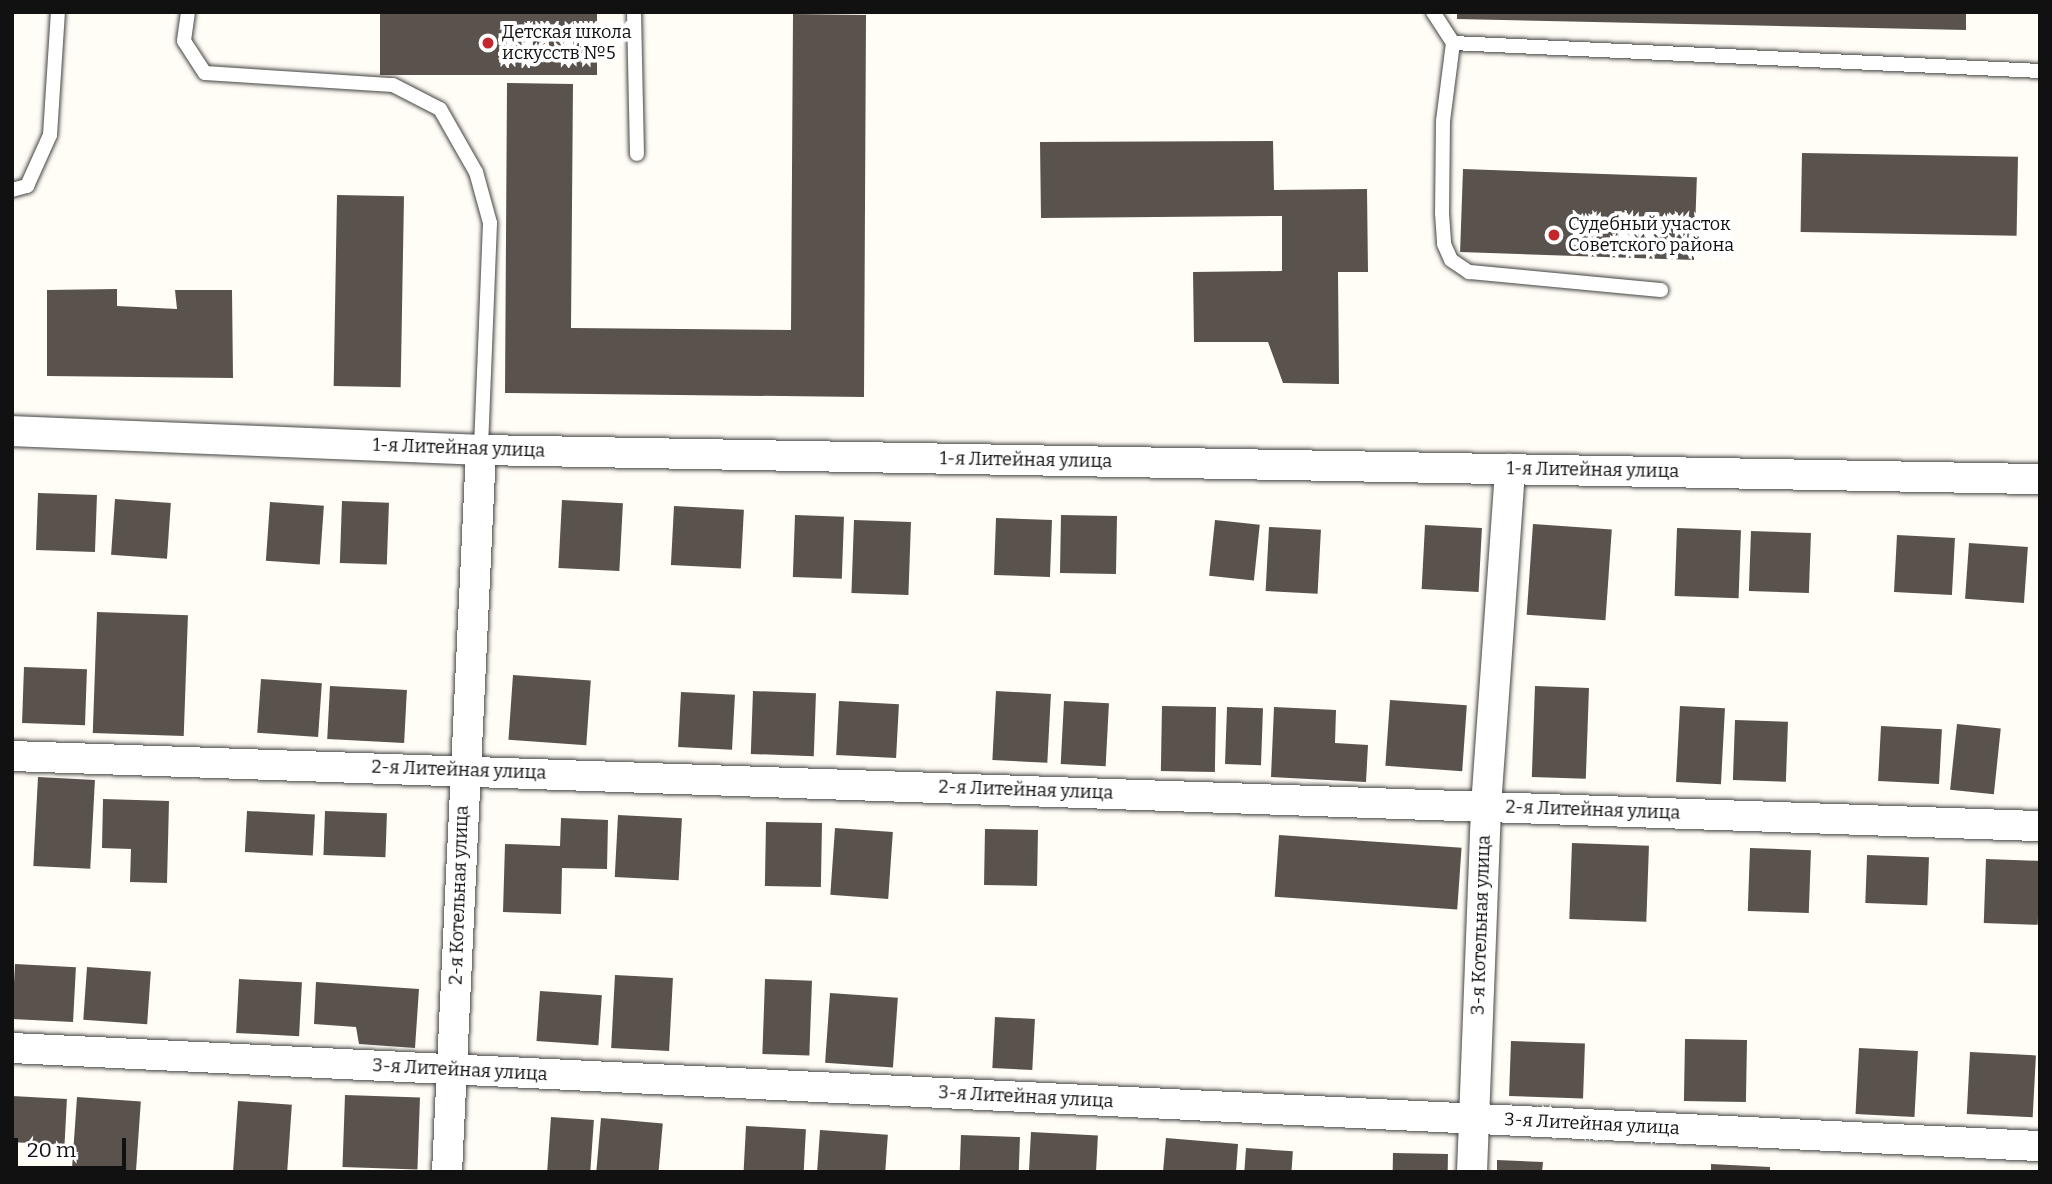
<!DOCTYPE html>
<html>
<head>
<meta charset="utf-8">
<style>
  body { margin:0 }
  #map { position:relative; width:2052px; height:1184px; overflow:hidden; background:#fffdf5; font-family:Bitter,serif }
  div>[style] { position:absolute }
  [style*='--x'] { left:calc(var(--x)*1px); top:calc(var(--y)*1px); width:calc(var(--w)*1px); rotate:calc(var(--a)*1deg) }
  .building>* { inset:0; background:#5a524d; transform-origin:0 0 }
  .roads { filter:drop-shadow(0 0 2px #444) drop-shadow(0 0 2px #444) }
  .lane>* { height:14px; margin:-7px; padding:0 7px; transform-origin:7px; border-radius:7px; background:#fff }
  .street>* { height:30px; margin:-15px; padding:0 15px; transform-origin:15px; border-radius:15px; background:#fff }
  .dots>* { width:19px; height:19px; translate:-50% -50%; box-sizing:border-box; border:4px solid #fff; border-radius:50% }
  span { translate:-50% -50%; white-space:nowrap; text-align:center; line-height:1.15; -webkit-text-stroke:7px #fff; paint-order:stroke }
  .poi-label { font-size:18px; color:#111 }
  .left { translate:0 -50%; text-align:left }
  .street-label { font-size:18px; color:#111 }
  .frame { position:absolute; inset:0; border:14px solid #111; pointer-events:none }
  .scale { position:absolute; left:14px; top:1138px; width:112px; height:32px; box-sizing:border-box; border:4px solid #111; border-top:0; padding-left:9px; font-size:21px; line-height:24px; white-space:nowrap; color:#111; -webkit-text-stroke:5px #fff; paint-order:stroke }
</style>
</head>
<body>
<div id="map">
  <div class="building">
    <i style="left:380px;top:12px;width:217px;height:63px"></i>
    <i style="clip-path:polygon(1457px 12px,1966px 12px,1966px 30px,1457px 19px)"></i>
    <i style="clip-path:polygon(793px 14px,866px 15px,864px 397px,505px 393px,507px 83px,573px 84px,571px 328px,791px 330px)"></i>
    <i style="clip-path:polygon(1273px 141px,1274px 190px,1367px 189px,1368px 272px,1338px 272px,1339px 384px,1283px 383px,1268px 342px,1194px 342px,1193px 272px,1282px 271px,1282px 216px,1041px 218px,1040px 142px)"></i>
    <i style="left:1802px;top:153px;width:216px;height:79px;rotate:1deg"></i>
    <i style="left:1463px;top:169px;width:234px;height:83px;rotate:2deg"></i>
    <i style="left:337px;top:195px;width:67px;height:191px;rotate:1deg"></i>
    <i style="clip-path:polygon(117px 289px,117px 306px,177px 309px,175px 290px,232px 290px,233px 378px,47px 376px,47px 290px)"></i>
    <i style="left:38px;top:493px;width:59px;height:57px;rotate:2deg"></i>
    <i style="left:115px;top:499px;width:56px;height:56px;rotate:4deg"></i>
    <i style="left:562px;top:500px;width:61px;height:68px;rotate:3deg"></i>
    <i style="left:342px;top:501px;width:47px;height:62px;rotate:2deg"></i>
    <i style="left:270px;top:502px;width:54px;height:59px;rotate:4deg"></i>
    <i style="left:674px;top:506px;width:70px;height:59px;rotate:3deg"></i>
    <i style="left:795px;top:515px;width:49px;height:62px;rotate:2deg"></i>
    <i style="left:1061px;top:515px;width:56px;height:58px;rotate:1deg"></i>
    <i style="left:996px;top:518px;width:56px;height:57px;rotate:2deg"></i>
    <i style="left:854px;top:520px;width:57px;height:73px;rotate:2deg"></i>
    <i style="left:1215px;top:520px;width:45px;height:56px;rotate:6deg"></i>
    <i style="left:1533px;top:524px;width:79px;height:91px;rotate:4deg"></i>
    <i style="left:1425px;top:525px;width:57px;height:64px;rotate:3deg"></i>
    <i style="left:1269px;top:527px;width:52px;height:64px;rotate:3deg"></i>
    <i style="left:1677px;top:528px;width:64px;height:68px;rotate:2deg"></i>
    <i style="left:1751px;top:531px;width:60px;height:60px;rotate:2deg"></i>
    <i style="left:1897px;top:535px;width:58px;height:57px;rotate:3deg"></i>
    <i style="left:1969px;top:543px;width:59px;height:56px;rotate:4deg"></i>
    <i style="left:97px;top:612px;width:91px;height:121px;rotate:2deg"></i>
    <i style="left:24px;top:667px;width:63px;height:56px;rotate:2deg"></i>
    <i style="left:513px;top:675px;width:78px;height:65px;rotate:4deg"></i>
    <i style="left:261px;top:679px;width:61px;height:54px;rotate:4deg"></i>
    <i style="left:330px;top:686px;width:77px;height:53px;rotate:3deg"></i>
    <i style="left:1535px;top:686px;width:54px;height:91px;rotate:2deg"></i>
    <i style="left:753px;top:691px;width:63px;height:63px;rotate:2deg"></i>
    <i style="left:996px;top:691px;width:55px;height:69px;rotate:3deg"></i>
    <i style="left:681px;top:692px;width:54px;height:55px;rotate:3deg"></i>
    <i style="left:1390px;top:700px;width:77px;height:66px;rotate:4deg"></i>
    <i style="left:839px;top:701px;width:60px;height:54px;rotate:3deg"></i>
    <i style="left:1064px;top:701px;width:45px;height:63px;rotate:3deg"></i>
    <i style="left:1162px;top:706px;width:54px;height:65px;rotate:1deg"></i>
    <i style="left:1680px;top:706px;width:45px;height:76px;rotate:3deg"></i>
    <i style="left:1227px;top:707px;width:36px;height:57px;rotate:2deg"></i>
    <i style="clip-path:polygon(1274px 707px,1336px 710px,1335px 743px,1368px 745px,1366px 782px,1271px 777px)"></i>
    <i style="left:1735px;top:720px;width:53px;height:60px;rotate:2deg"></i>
    <i style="left:1957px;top:724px;width:44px;height:66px;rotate:6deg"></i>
    <i style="left:1881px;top:726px;width:61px;height:55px;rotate:3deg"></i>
    <i style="left:38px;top:777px;width:57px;height:89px;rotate:3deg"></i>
    <i style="clip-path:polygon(103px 799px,169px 801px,167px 883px,130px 882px,131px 849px,102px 848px)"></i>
    <i style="left:247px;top:811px;width:68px;height:41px;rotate:3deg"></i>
    <i style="left:325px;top:811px;width:62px;height:44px;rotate:2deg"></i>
    <i style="left:618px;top:815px;width:64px;height:62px;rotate:3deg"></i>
    <i style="clip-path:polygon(561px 818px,608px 820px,607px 869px,562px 868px,561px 914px,503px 912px,505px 844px,560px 846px)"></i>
    <i style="left:766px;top:822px;width:56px;height:64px;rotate:1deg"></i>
    <i style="left:835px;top:828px;width:58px;height:67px;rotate:4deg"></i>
    <i style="left:985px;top:829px;width:53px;height:56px;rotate:1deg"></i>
    <i style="left:1279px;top:835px;width:183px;height:62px;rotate:4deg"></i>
    <i style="left:1572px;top:843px;width:77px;height:76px;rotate:2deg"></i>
    <i style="left:1750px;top:848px;width:61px;height:63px;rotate:2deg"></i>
    <i style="left:1867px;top:855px;width:62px;height:48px;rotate:2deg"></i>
    <i style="left:1986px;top:859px;width:54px;height:64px;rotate:2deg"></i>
    <i style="left:15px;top:964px;width:61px;height:55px;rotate:3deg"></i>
    <i style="left:87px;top:967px;width:64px;height:53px;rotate:4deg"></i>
    <i style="left:615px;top:975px;width:58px;height:73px;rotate:3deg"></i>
    <i style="left:239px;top:979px;width:63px;height:54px;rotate:3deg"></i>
    <i style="left:765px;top:979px;width:47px;height:75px;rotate:2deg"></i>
    <i style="clip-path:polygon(316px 982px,419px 989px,415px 1048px,359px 1044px,356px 1027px,314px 1024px)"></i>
    <i style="left:540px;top:991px;width:62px;height:50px;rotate:4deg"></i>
    <i style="left:830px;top:993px;width:68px;height:70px;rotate:4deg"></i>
    <i style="left:995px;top:1017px;width:40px;height:51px;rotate:3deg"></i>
    <i style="left:1685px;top:1039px;width:62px;height:62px;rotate:1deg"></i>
    <i style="left:1511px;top:1041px;width:74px;height:55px;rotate:2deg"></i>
    <i style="left:1859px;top:1048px;width:59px;height:66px;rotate:3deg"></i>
    <i style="left:1970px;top:1052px;width:66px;height:62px;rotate:3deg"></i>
    <i style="left:345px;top:1095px;width:75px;height:72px;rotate:2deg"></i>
    <i style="left:12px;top:1096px;width:55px;height:46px;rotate:3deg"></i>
    <i style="left:77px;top:1097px;width:64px;height:71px;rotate:4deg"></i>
    <i style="left:238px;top:1101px;width:54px;height:71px;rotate:4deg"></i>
    <i style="left:551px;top:1117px;width:43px;height:54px;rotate:4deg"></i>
    <i style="left:601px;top:1118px;width:62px;height:54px;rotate:5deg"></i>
    <i style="left:746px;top:1126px;width:60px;height:46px;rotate:3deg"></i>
    <i style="left:820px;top:1130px;width:68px;height:42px;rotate:4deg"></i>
    <i style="left:1031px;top:1132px;width:67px;height:40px;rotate:3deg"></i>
    <i style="left:961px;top:1135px;width:59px;height:37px;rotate:2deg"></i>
    <i style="clip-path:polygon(1166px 1138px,1238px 1144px,1236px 1172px,1163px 1172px)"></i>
    <i style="left:1246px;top:1148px;width:47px;height:24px;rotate:4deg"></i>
    <i style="left:1393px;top:1153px;width:55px;height:19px;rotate:1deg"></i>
    <i style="clip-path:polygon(1497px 1160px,1543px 1162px,1542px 1172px,1497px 1172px)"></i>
    <i style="clip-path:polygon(1711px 1164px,1770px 1167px,1770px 1172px,1711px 1172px)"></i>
  </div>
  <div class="roads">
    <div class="lane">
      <i style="--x:188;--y:12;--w:29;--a:98"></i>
      <i style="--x:184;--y:41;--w:38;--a:57"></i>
      <i style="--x:205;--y:73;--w:188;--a:3.7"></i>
      <i style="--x:393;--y:85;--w:53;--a:27.1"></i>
      <i style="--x:440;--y:109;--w:73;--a:60.3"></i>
      <i style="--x:476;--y:172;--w:53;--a:74.6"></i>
      <i style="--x:490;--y:223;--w:227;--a:92.3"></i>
      <i style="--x:634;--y:12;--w:142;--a:88.8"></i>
      <i style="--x:1433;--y:12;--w:37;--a:57"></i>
      <i style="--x:1453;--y:43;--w:588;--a:2.73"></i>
      <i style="--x:1453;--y:43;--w:79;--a:97.3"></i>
      <i style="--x:1443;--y:121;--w:92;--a:90.6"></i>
      <i style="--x:1442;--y:213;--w:31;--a:86"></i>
      <i style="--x:1444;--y:244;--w:17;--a:66"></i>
      <i style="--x:1451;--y:260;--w:22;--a:34"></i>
      <i style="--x:1469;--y:272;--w:193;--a:5.4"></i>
      <i style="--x:12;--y:190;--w:16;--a:-15"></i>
      <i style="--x:27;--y:186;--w:56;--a:-65.7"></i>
      <i style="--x:50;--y:135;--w:123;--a:-86.3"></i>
    </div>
    <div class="street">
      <i style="--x:12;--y:431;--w:469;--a:2.3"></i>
      <i style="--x:481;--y:450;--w:1559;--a:1.07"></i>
      <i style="--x:12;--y:756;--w:2029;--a:1.98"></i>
      <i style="--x:12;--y:1048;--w:2030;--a:2.77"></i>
      <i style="--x:447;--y:1172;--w:723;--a:-87.3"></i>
      <i style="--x:1472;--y:1172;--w:366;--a:-87.8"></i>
      <i style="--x:1486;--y:806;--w:338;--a:-85.9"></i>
    </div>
  </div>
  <div class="dots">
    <i style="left:488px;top:43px;background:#c4262e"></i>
    <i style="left:1554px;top:235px;background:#c4262e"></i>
  </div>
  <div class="poi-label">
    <span class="left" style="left:502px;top:43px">Детская школа<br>искусств №5</span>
    <span class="left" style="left:1568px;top:235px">Судебный участок<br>Советского района</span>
  </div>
  <div class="street-label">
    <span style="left:459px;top:448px;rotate:2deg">1-я Литейная улица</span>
    <span style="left:1026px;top:460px;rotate:1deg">1-я Литейная улица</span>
    <span style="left:1593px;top:470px;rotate:1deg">1-я Литейная улица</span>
    <span style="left:459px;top:770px;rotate:2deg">2-я Литейная улица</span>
    <span style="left:1026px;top:790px;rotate:2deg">2-я Литейная улица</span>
    <span style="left:1593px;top:810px;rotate:2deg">2-я Литейная улица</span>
    <span style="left:459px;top:895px;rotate:-88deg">2-я Котельная улица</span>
    <span style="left:1481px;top:925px;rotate:-88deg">3-я Котельная улица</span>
    <span style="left:460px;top:1070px;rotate:3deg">3-я Литейная улица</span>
    <span style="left:1026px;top:1097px;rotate:3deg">3-я Литейная улица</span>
    <span style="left:1592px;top:1124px;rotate:3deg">3-я Литейная улица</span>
  </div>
  <div class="frame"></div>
  <div class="scale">20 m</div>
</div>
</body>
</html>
